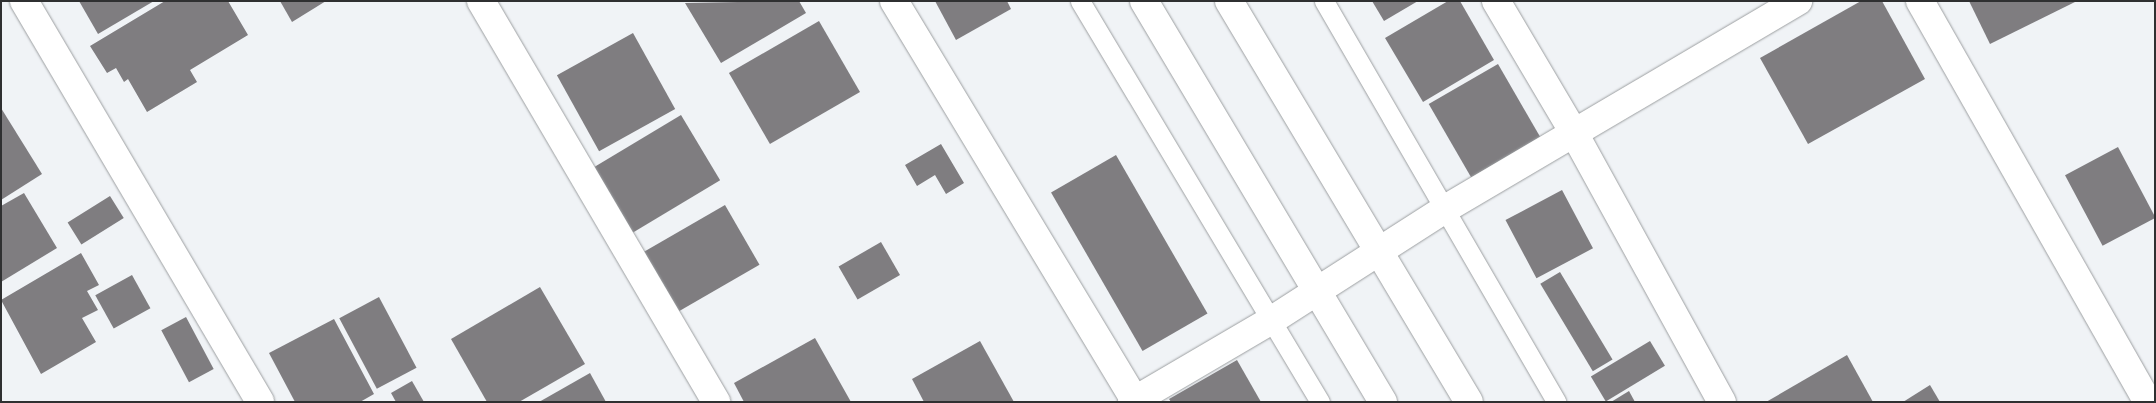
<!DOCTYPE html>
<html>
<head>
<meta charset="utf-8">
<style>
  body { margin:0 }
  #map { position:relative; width:2156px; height:403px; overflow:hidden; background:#f0f3f6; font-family:"PT Serif",serif }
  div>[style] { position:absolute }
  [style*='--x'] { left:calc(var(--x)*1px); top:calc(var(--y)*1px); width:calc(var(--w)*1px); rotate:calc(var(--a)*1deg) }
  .building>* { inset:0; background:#7f7d80; transform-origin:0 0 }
  .roads { filter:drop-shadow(0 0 1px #9c9fa1) drop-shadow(0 0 1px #9c9fa1) }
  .service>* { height:19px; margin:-9.5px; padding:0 9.5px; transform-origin:9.5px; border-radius:9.5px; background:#fff }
  .minor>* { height:28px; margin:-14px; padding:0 14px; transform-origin:14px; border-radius:14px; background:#fff }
  .tertiary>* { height:28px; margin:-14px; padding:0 14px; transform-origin:14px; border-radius:14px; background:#fff }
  span { translate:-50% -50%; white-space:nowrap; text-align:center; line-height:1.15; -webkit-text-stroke:4.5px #fff; paint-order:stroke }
  .frame { position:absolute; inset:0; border:2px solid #2f3031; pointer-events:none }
</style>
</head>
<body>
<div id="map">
  <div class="building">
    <i style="clip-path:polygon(79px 1px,154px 1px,98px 34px)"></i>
    <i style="clip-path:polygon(165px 1px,228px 1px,248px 35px,190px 70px,197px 82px,147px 112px,128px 79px,124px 82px,116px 68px,107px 73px,90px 46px)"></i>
    <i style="clip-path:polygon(280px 1px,326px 1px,292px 22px)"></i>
    <i style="clip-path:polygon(799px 1px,806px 13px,721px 63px,685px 3px)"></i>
    <i style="clip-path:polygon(935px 1px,1007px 1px,1011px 9px,956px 40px)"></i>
    <i style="clip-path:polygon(1372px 1px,1418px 1px,1384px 21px)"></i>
    <i style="clip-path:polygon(1448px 1px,1460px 1px,1494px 60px,1423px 102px,1385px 38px)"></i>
    <i style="clip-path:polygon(1861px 1px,1882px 1px,1925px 79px,1808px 144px,1760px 58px)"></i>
    <i style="clip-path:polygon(1969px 1px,2077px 1px,1990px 44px)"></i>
    <i style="left:819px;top:21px;width:82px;height:104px;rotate:60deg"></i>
    <i style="left:633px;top:33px;width:87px;height:87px;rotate:61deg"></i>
    <i style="left:1498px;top:64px;width:85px;height:80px;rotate:60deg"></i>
    <i style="clip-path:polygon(1px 108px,42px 174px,1px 200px)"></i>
    <i style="left:681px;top:115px;width:76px;height:105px;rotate:59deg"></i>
    <i style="clip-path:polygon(941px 144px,964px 183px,946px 194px,935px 175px,917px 186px,905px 165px)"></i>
    <i style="left:2118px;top:147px;width:80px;height:60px;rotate:62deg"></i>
    <i style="left:1116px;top:155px;width:183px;height:75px;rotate:60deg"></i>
    <i style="left:1562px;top:190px;width:66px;height:64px;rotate:62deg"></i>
    <i style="clip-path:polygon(24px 193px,57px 248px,1px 282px,1px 206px)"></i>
    <i style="left:110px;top:196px;width:26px;height:50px;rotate:58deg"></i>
    <i style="left:725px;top:205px;width:69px;height:95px;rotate:60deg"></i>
    <i style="left:881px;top:242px;width:38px;height:49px;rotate:60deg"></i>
    <i style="clip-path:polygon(81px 253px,99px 285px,87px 291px,98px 310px,82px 318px,96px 342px,41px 374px,1px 300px)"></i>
    <i style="left:1560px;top:272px;width:102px;height:23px;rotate:59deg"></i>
    <i style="left:132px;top:275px;width:38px;height:42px;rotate:61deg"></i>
    <i style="clip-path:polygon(540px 287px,585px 364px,519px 402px,487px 402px,451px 339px)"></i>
    <i style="left:379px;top:297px;width:80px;height:45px;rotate:62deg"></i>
    <i style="left:186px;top:317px;width:59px;height:28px;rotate:62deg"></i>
    <i style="clip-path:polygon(334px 319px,374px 394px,360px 402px,295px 402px,269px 353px)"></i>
    <i style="clip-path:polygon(815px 338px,851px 402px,744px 402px,734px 383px)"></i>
    <i style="clip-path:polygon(980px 341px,1014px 402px,924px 402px,912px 379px)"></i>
    <i style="left:1650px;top:341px;width:29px;height:69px;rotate:59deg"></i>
    <i style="clip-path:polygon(1847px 355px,1873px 402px,1766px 402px)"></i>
    <i style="clip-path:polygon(1237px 360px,1261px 402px,1171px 402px,1169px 399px)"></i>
    <i style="clip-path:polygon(590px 373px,606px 402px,539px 402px)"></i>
    <i style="clip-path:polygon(412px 381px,424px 402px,396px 402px,391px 393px)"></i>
    <i style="clip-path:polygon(1930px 385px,1940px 402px,1903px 402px)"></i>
    <i style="clip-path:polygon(1629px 391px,1635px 402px,1611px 402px)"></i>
  </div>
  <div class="roads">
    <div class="service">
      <i style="--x:1080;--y:1;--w:467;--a:59.1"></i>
      <i style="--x:1324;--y:1;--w:463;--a:59.9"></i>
    </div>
    <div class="minor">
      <i style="--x:24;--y:1;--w:465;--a:59.5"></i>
      <i style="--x:481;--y:1;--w:465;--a:59.6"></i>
      <i style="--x:894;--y:1;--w:468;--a:58.9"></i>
      <i style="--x:1496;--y:1;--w:153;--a:59.4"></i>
      <i style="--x:1574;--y:133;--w:307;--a:61.2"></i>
      <i style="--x:1920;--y:1;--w:461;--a:60.4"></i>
      <i style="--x:1132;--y:402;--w:162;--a:-30.4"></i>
      <i style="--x:1272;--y:320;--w:206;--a:-32.7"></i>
      <i style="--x:1445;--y:209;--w:410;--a:-30.5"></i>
    </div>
    <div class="tertiary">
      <i style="--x:1144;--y:1;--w:467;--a:59.2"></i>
      <i style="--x:1229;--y:1;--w:467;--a:59.1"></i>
    </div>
  </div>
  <div class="frame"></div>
</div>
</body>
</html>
